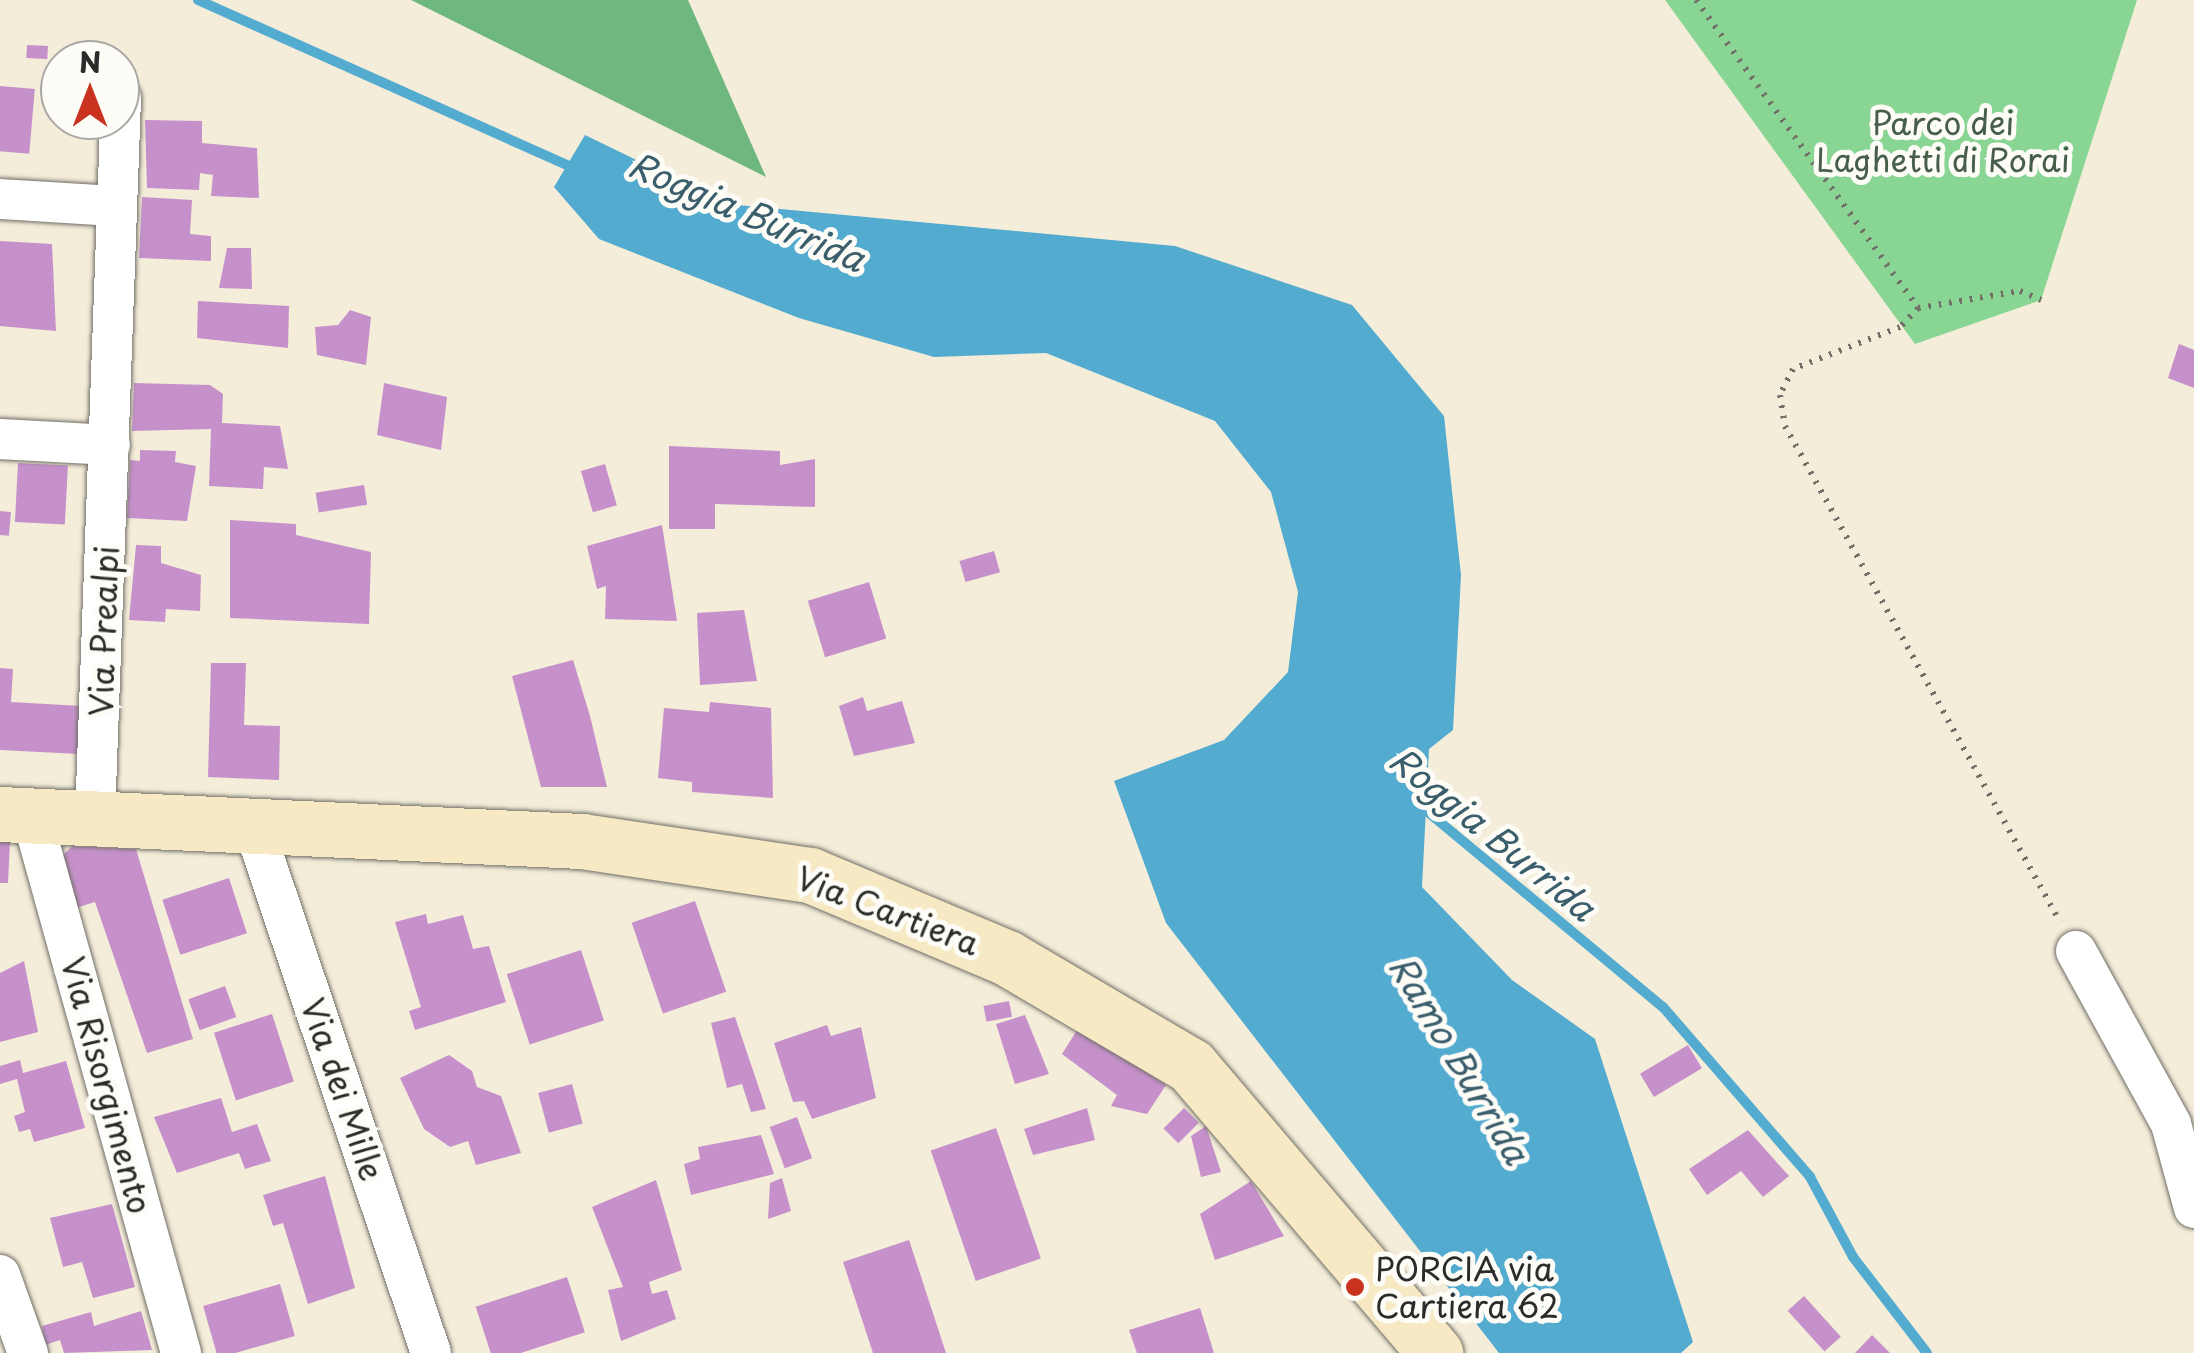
<!DOCTYPE html>
<html>
<head>
<meta charset="utf-8">
<style>
  body { margin:0 }
  #map { position:relative; width:2194px; height:1353px; overflow:hidden; background:#f4edd9; font-family:"Playpen Sans",sans-serif }
  div>[style] { position:absolute }
  [style*='--x'] { left:calc(var(--x)*1px); top:calc(var(--y)*1px); width:calc(var(--w)*1px); rotate:calc(var(--a)*1deg) }
  .green>* { inset:0; background:#89d694 }
  .forest>* { inset:0; background:#6eb77e }
  .water>* { inset:0; background:#53abd0 }
  .stream>* { height:10px; margin:-5px; padding:0 5px; transform-origin:5px; border-radius:5px; background:#53abd0 }
  .building>* { inset:0; background:#c691cb; transform-origin:0 0 }
  .path>* { height:6px; margin-top:-3px; transform-origin:0; background:repeating-linear-gradient(90deg,#716f68 0 2.5px,transparent 0 10.5px) }
  .roads { filter:drop-shadow(0 0 2px #716f68) drop-shadow(0 0 2px #716f68) }
  .minor>* { height:40px; margin:-20px; padding:0 20px; transform-origin:20px; border-radius:20px; background:#fff }
  .secondary>* { height:55px; margin:-27.5px; padding:0 27.5px; transform-origin:27.5px; border-radius:27.5px; background:#f6e9c3 }
  .dots>* { width:28px; height:28px; translate:-50% -50%; box-sizing:border-box; border:5px solid #fdfcf7; border-radius:50% }
  span { translate:-50% -50%; white-space:nowrap; text-align:center; line-height:1.15; -webkit-text-stroke:10px #fdfcf7; paint-order:stroke }
  .park-label { font-size:32px; color:#475e4a }
  .street-label { font-size:32px; color:#2b2b2b }
  .poi-label { font-size:32px; color:#2b2b2b }
  .left { translate:0 -50%; text-align:left }
  .water-label { font-size:35px; color:#3b5e6d; font-style:italic }
  .north { position:absolute; left:40px; top:40px; width:100px; height:100px; box-sizing:border-box; background:#fdfcf7; border:2px solid #a9a8a5; border-radius:50%; rotate:0deg; font-size:28px; font-weight:700; line-height:40px; text-align:center; color:#2b2b2b }
  .north::after { content:''; display:block; margin:auto; width:35px; height:45px; background:#c8321e; clip-path:polygon(50% 0,100% 100%,50% 72%,0 100%) }
</style>
</head>
<body>
<div id="map">
  <div class="green">
    <i style="clip-path:polygon(1665px 0,2137px 0,2041px 300px,1915px 344px)"></i>
  </div>
  <div class="forest">
    <i style="clip-path:polygon(411px 0,688px 0,766px 177px)"></i>
  </div>
  <div class="water">
    <i style="clip-path:polygon(585px 135px,727px 204px,1175px 246px,1352px 305px,1444px 416px,1461px 575px,1453px 730px,1429px 749px,1422px 887px,1512px 980px,1595px 1039px,1693px 1342px,1681px 1353px,1499px 1353px,1166px 923px,1114px 781px,1224px 740px,1288px 672px,1298px 592px,1271px 492px,1215px 421px,1046px 353px,934px 357px,799px 318px,599px 239px,554px 187px)"></i>
  </div>
  <div class="stream">
    <i style="--x:198;--y:0;--w:414;--a:24.1"></i>
    <i style="--x:1417;--y:803;--w:320;--a:39.7"></i>
    <i style="--x:1663;--y:1007;--w:225;--a:49.1"></i>
    <i style="--x:1810;--y:1177;--w:91;--a:61.7"></i>
    <i style="--x:1853;--y:1257;--w:121;--a:52.4"></i>
  </div>
  <div class="building">
    <i style="left:27px;top:45px;width:21px;height:13px;rotate:3deg"></i>
    <i style="left:0;top:86px;width:35px;height:65px;rotate:5deg"></i>
    <i style="clip-path:polygon(145px 120px,202px 121px,202px 143px,257px 148px,259px 198px,211px 196px,213px 175px,200px 173px,199px 190px,147px 188px)"></i>
    <i style="clip-path:polygon(142px 197px,192px 200px,190px 234px,211px 236px,211px 261px,139px 258px)"></i>
    <i style="clip-path:polygon(0 241px,52px 244px,56px 331px,0 326px)"></i>
    <i style="clip-path:polygon(227px 248px,251px 248px,252px 289px,219px 288px)"></i>
    <i style="clip-path:polygon(198px 301px,289px 306px,288px 348px,197px 338px)"></i>
    <i style="clip-path:polygon(350px 310px,371px 317px,366px 365px,317px 355px,315px 327px,338px 325px)"></i>
    <i style="clip-path:polygon(2179px 344px,2194px 350px,2194px 388px,2168px 378px)"></i>
    <i style="clip-path:polygon(134px 383px,210px 385px,223px 394px,222px 423px,280px 426px,288px 469px,264px 467px,263px 489px,209px 486px,211px 429px,132px 431px)"></i>
    <i style="clip-path:polygon(384px 383px,447px 397px,441px 450px,377px 435px)"></i>
    <i style="clip-path:polygon(669px 446px,780px 451px,780px 465px,815px 459px,815px 507px,715px 504px,715px 529px,669px 529px)"></i>
    <i style="clip-path:polygon(140px 450px,176px 451px,175px 462px,196px 466px,187px 521px,127px 518px,130px 460px,140px 461px)"></i>
    <i style="left:18px;top:463px;width:50px;height:59px;rotate:3deg"></i>
    <i style="left:605px;top:464px;width:43px;height:25px;rotate:74deg"></i>
    <i style="left:364px;top:485px;width:20px;height:49px;rotate:81deg"></i>
    <i style="left:0;top:511px;width:11px;height:24px;rotate:5deg"></i>
    <i style="clip-path:polygon(230px 520px,296px 524px,296px 535px,371px 552px,369px 624px,230px 618px)"></i>
    <i style="clip-path:polygon(662px 525px,677px 621px,605px 619px,606px 586px,597px 589px,587px 546px)"></i>
    <i style="clip-path:polygon(136px 545px,161px 546px,161px 563px,201px 575px,200px 611px,166px 609px,165px 622px,129px 620px)"></i>
    <i style="left:994px;top:551px;width:22px;height:36px;rotate:74deg"></i>
    <i style="left:869px;top:582px;width:59px;height:64px;rotate:73deg"></i>
    <i style="clip-path:polygon(744px 610px,757px 681px,700px 685px,697px 613px)"></i>
    <i style="clip-path:polygon(573px 660px,590px 716px,607px 787px,541px 787px,512px 676px)"></i>
    <i style="clip-path:polygon(211px 663px,246px 663px,244px 725px,280px 726px,279px 780px,208px 777px)"></i>
    <i style="clip-path:polygon(0 668px,13px 669px,11px 702px,82px 706px,79px 754px,0 750px)"></i>
    <i style="clip-path:polygon(863px 697px,867px 711px,902px 701px,915px 743px,854px 756px,839px 706px)"></i>
    <i style="clip-path:polygon(710px 702px,771px 708px,773px 798px,692px 792px,692px 782px,658px 778px,664px 708px,709px 712px)"></i>
    <i style="clip-path:polygon(0 840px,10px 841px,8px 883px,0 883px)"></i>
    <i style="clip-path:polygon(72px 846px,136px 849px,193px 1039px,147px 1053px,95px 902px,72px 909px,59px 859px)"></i>
    <i style="left:229px;top:878px;width:58px;height:70px;rotate:72deg"></i>
    <i style="left:695px;top:901px;width:96px;height:67px;rotate:71deg"></i>
    <i style="clip-path:polygon(426px 914px,428px 924px,463px 915px,473px 949px,489px 946px,506px 1002px,415px 1030px,409px 1011px,421px 1007px,395px 922px)"></i>
    <i style="left:581px;top:950px;width:74px;height:78px;rotate:72deg"></i>
    <i style="clip-path:polygon(24px 961px,38px 1032px,0 1042px,0 973px)"></i>
    <i style="left:225px;top:986px;width:33px;height:39px;rotate:70deg"></i>
    <i style="left:1009px;top:1001px;width:16px;height:26px;rotate:79deg"></i>
    <i style="left:272px;top:1014px;width:71px;height:61px;rotate:72deg"></i>
    <i style="clip-path:polygon(1025px 1015px,1049px 1074px,1015px 1084px,996px 1024px)"></i>
    <i style="clip-path:polygon(735px 1017px,766px 1109px,751px 1112px,742px 1084px,727px 1088px,711px 1023px)"></i>
    <i style="clip-path:polygon(827px 1025px,831px 1036px,861px 1027px,876px 1098px,812px 1119px,804px 1101px,793px 1102px,774px 1043px)"></i>
    <i style="clip-path:polygon(1079px 1027px,1166px 1085px,1147px 1114px,1111px 1106px,1117px 1095px,1062px 1054px)"></i>
    <i style="left:1688px;top:1045px;width:27px;height:56px;rotate:59deg"></i>
    <i style="clip-path:polygon(449px 1055px,472px 1071px,477px 1087px,501px 1096px,521px 1153px,476px 1165px,468px 1141px,450px 1147px,424px 1129px,400px 1078px)"></i>
    <i style="clip-path:polygon(20px 1060px,23px 1073px,66px 1061px,85px 1128px,34px 1142px,30px 1129px,19px 1132px,14px 1116px,25px 1112px,17px 1079px,0 1084px,0 1066px)"></i>
    <i style="left:572px;top:1084px;width:41px;height:35px;rotate:75deg"></i>
    <i style="clip-path:polygon(221px 1098px,232px 1132px,257px 1124px,271px 1161px,245px 1169px,239px 1153px,177px 1173px,154px 1117px)"></i>
    <i style="clip-path:polygon(1087px 1108px,1095px 1140px,1033px 1155px,1024px 1129px)"></i>
    <i style="left:1184px;top:1108px;width:21px;height:29px;rotate:45deg"></i>
    <i style="left:797px;top:1117px;width:44px;height:29px;rotate:70deg"></i>
    <i style="clip-path:polygon(1206px 1126px,1221px 1172px,1201px 1177px,1191px 1136px)"></i>
    <i style="left:996px;top:1128px;width:138px;height:69px;rotate:71deg"></i>
    <i style="clip-path:polygon(1748px 1130px,1789px 1176px,1763px 1197px,1741px 1171px,1707px 1195px,1689px 1169px)"></i>
    <i style="clip-path:polygon(761px 1135px,774px 1174px,691px 1195px,684px 1164px,700px 1159px,698px 1147px)"></i>
    <i style="clip-path:polygon(325px 1176px,355px 1288px,308px 1304px,283px 1223px,273px 1226px,263px 1195px)"></i>
    <i style="clip-path:polygon(782px 1178px,791px 1211px,768px 1219px,770px 1183px)"></i>
    <i style="clip-path:polygon(656px 1180px,682px 1270px,649px 1282px,652px 1294px,667px 1290px,676px 1319px,621px 1341px,608px 1290px,623px 1287px,592px 1207px)"></i>
    <i style="clip-path:polygon(1251px 1181px,1284px 1236px,1215px 1260px,1200px 1214px)"></i>
    <i style="clip-path:polygon(112px 1204px,135px 1287px,93px 1298px,82px 1262px,63px 1267px,50px 1218px)"></i>
    <i style="clip-path:polygon(909px 1240px,946px 1353px,873px 1353px,843px 1262px)"></i>
    <i style="left:567px;top:1277px;width:58px;height:96px;rotate:72deg"></i>
    <i style="left:280px;top:1284px;width:54px;height:80px;rotate:74deg"></i>
    <i style="left:1804px;top:1296px;width:55px;height:22px;rotate:48deg"></i>
    <i style="clip-path:polygon(1200px 1308px,1214px 1353px,1137px 1353px,1129px 1330px)"></i>
    <i style="clip-path:polygon(141px 1311px,152px 1350px,64px 1353px,60px 1340px,45px 1345px,42px 1326px,91px 1312px,94px 1326px)"></i>
    <i style="clip-path:polygon(1872px 1335px,1890px 1353px,1855px 1353px)"></i>
  </div>
  <div class="path">
    <i style="--x:1696;--y:0;--w:380;--a:54.2"></i>
    <i style="--x:1918;--y:308;--w:26;--a:133"></i>
    <i style="--x:1900;--y:327;--w:115;--a:158.6"></i>
    <i style="--x:1793;--y:369;--w:29;--a:117"></i>
    <i style="--x:1780;--y:395;--w:31;--a:81"></i>
    <i style="--x:1785;--y:426;--w:567;--a:60.99"></i>
    <i style="--x:1918;--y:308;--w:103;--a:-9.5"></i>
    <i style="--x:2020;--y:291;--w:23;--a:23"></i>
  </div>
  <div class="roads">
    <div class="minor">
      <i style="--x:0;--y:199;--w:115;--a:3.5"></i>
      <i style="--x:0;--y:439;--w:110;--a:3.1"></i>
      <i style="--x:32;--y:817;--w:556;--a:74.46"></i>
      <i style="--x:95;--y:818;--w:720;--a:-87.93"></i>
      <i style="--x:253;--y:825;--w:557;--a:71.37"></i>
      <i style="--x:2076;--y:951;--w:197;--a:61.2"></i>
      <i style="--x:2171;--y:1124;--w:87;--a:74.7"></i>
      <i style="--x:0;--y:1275;--w:83;--a:70.3"></i>
    </div>
    <div class="secondary">
      <i style="--x:0;--y:814;--w:583;--a:2.66"></i>
      <i style="--x:582;--y:841;--w:231;--a:8.5"></i>
      <i style="--x:810;--y:875;--w:214;--a:22.8"></i>
      <i style="--x:1007;--y:958;--w:213;--a:30.4"></i>
      <i style="--x:1191;--y:1066;--w:377;--a:49.6"></i>
    </div>
  </div>
  <div class="dots">
    <i style="left:1355px;top:1287px;background:#c8321e"></i>
  </div>
  <div class="park-label">
    <span style="left:1943px;top:141px">Parco dei<br>Laghetti di Rorai</span>
  </div>
  <div class="street-label">
    <span style="left:103px;top:631px;rotate:-88deg">Via Prealpi</span>
    <span style="left:888px;top:910px;rotate:21deg">Via Cartiera</span>
    <span style="left:107px;top:1085px;rotate:75deg">Via Risorgimento</span>
    <span style="left:343px;top:1089px;rotate:71deg">Via dei Mille</span>
  </div>
  <div class="poi-label">
    <span class="left" style="left:1375px;top:1287px">PORCIA via<br>Cartiera 62</span>
  </div>
  <div class="water-label">
    <span style="left:747px;top:211px;rotate:23deg">Roggia Burrida</span>
    <span style="left:1493px;top:833px;rotate:39deg">Roggia Burrida</span>
    <span style="left:1460px;top:1059px;rotate:59deg">Ramo Burrida</span>
  </div>
  <div class="north">N</div>
</div>
</body>
</html>
